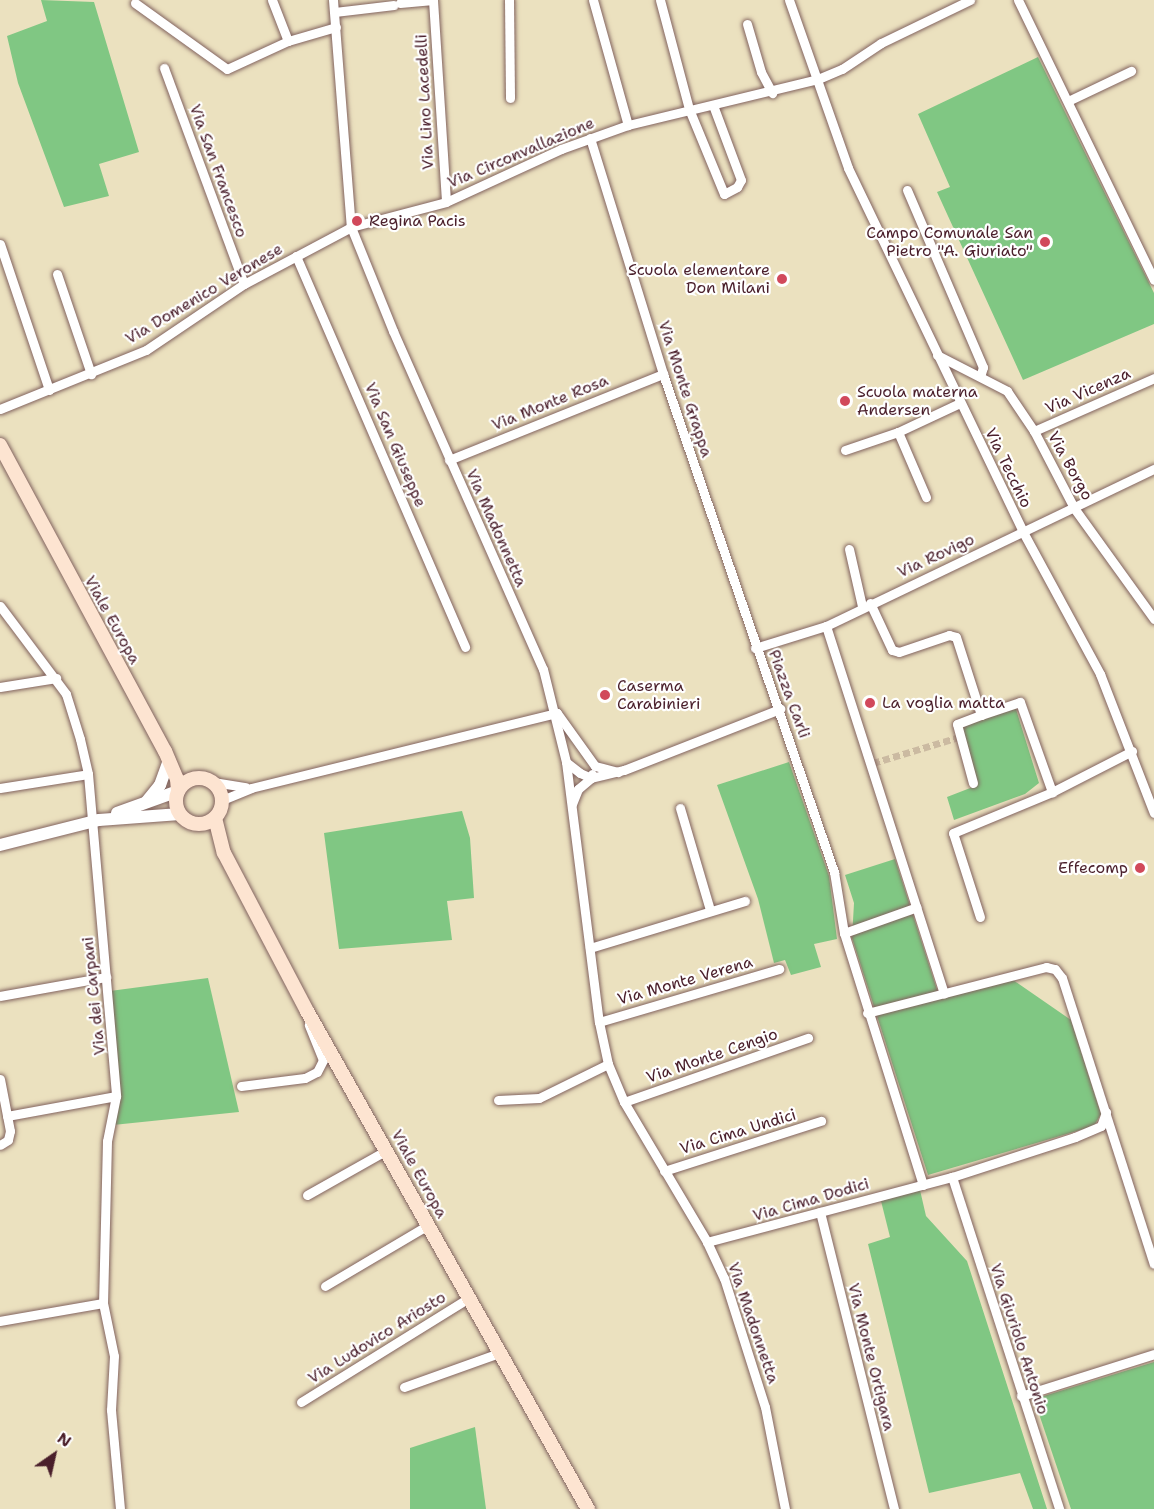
<!DOCTYPE html>
<html>
<head>
<meta charset="utf-8">
<style>
  body { margin:0 }
  #map { position:relative; width:1154px; height:1509px; overflow:hidden; background:#ebe1bf; font-family:"Shantell Sans",sans-serif }
  div>[style] { position:absolute }
  [style*='--x'] { left:calc(var(--x)*1px); top:calc(var(--y)*1px); width:calc(var(--w)*1px); rotate:calc(var(--a)*1deg) }
  .green>* { inset:0; background:#80c783 }
  .pedestrian-tunnel>* { height:7px; margin-top:-3.5px; transform-origin:0; background:repeating-linear-gradient(90deg,#cbbaa1 0 7px,transparent 0 10.5px) }
  .roads { filter:drop-shadow(0 0 2px #82635f) drop-shadow(0 0 2px #82635f) }
  .minor>* { height:9px; margin:-4.5px; padding:0 4.5px; transform-origin:4.5px; border-radius:4.5px; background:#fff }
  .tertiary>* { height:12px; margin:-6px; padding:0 6px; transform-origin:6px; border-radius:6px; background:#fff }
  .secondary>* { height:14px; margin:-7px; padding:0 7px; transform-origin:7px; border-radius:7px; background:#fde4d1 }
  .secondary>.ring { margin:-7px; padding:0; box-sizing:content-box; background:none; border:14px solid #fde4d1; border-radius:50% }
  .dots>* { width:16px; height:16px; translate:-50% -50%; box-sizing:border-box; border:3px solid #fff; border-radius:50% }
  span { translate:-50% -50%; white-space:nowrap; text-align:center; line-height:1.15; -webkit-text-stroke:4.5px #fff; paint-order:stroke }
  .street-label { font-size:16px; color:#4a1f2b }
  .poi-label { font-size:16px; color:#4a1f2b }
  .left { translate:0 -50%; text-align:left }
  .right { translate:-100% -50%; text-align:right }
  .north { position:absolute; left:24px; top:1425px; width:60px; height:60px; -webkit-text-stroke:4px #fff; paint-order:stroke; rotate:34deg; font-size:16px; font-weight:700; line-height:24px; text-align:center; color:#4a1f2b }
  .north::after { content:''; display:block; margin:auto; width:21px; height:27px; background:#4a1f2b; clip-path:polygon(50% 0,100% 100%,50% 72%,0 100%) }
</style>
</head>
<body>
<div id="map">
  <div class="green">
    <i style="clip-path:polygon(41px 0,94px 2px,139px 152px,99px 164px,109px 196px,64px 207px,18px 83px,7px 36px,47px 21px)"></i>
    <i style="clip-path:polygon(1038px 57px,1154px 293px,1154px 324px,1023px 380px,937px 192px,950px 187px,918px 114px)"></i>
    <i style="clip-path:polygon(1015px 706px,1039px 783px,1025px 794px,954px 820px,947px 797px,978px 785px,961px 728px,963px 724px)"></i>
    <i style="clip-path:polygon(789px 762px,829px 876px,837px 939px,814px 944px,821px 967px,791px 975px,785px 960px,774px 963px,758px 899px,717px 785px)"></i>
    <i style="clip-path:polygon(462px 811px,470px 838px,474px 898px,447px 901px,452px 940px,339px 949px,324px 833px)"></i>
    <i style="clip-path:polygon(895px 859px,940px 999px,1013px 980px,1071px 1020px,1101px 1114px,1094px 1126px,928px 1175px,852px 938px,854px 903px,845px 875px)"></i>
    <i style="clip-path:polygon(208px 978px,239px 1112px,113px 1125px,110px 991px)"></i>
    <i style="clip-path:polygon(920px 1190px,926px 1216px,967px 1261px,1047px 1509px,1033px 1509px,1020px 1473px,929px 1493px,868px 1244px,890px 1237px,881px 1201px)"></i>
    <i style="clip-path:polygon(1154px 1362px,1154px 1509px,1071px 1509px,1034px 1399px)"></i>
    <i style="clip-path:polygon(475px 1427px,486px 1509px,410px 1509px,410px 1448px)"></i>
  </div>
  <div class="pedestrian-tunnel">
    <i style="--x:873;--y:763;--w:90;--a:-16.8"></i>
  </div>
  <div class="roads">
    <div class="minor">
      <i style="--x:272;--y:0;--w:44;--a:68.7"></i>
      <i style="--x:333;--y:0;--w:228;--a:85.5"></i>
      <i style="--x:351;--y:227;--w:112;--a:68"></i>
      <i style="--x:393;--y:331;--w:370;--a:66.1"></i>
      <i style="--x:543;--y:669;--w:96;--a:76.1"></i>
      <i style="--x:566;--y:762;--w:262;--a:82.8"></i>
      <i style="--x:599;--y:1022;--w:43;--a:77.9"></i>
      <i style="--x:608;--y:1064;--w:41;--a:67.2"></i>
      <i style="--x:624;--y:1102;--w:163;--a:59.3"></i>
      <i style="--x:707;--y:1242;--w:40;--a:65"></i>
      <i style="--x:724;--y:1278;--w:135;--a:72.4"></i>
      <i style="--x:765;--y:1407;--w:104;--a:78.9"></i>
      <i style="--x:433;--y:0;--w:202;--a:86.3"></i>
      <i style="--x:509;--y:0;--w:98;--a:89.4"></i>
      <i style="--x:593;--y:0;--w:130;--a:74.4"></i>
      <i style="--x:660;--y:0;--w:113;--a:75.1"></i>
      <i style="--x:689;--y:109;--w:92;--a:67.6"></i>
      <i style="--x:724;--y:194;--w:15;--a:-28"></i>
      <i style="--x:737;--y:187;--w:8;--a:-60"></i>
      <i style="--x:741;--y:180;--w:80;--a:-110.5"></i>
      <i style="--x:789;--y:0;--w:178;--a:70.6"></i>
      <i style="--x:848;--y:168;--w:404;--a:64.3"></i>
      <i style="--x:1023;--y:532;--w:162;--a:61.5"></i>
      <i style="--x:1100;--y:674;--w:149;--a:68.8"></i>
      <i style="--x:1018;--y:0;--w:311;--a:64.1"></i>
      <i style="--x:135;--y:3;--w:113;--a:35.7"></i>
      <i style="--x:227;--y:69;--w:67;--a:-24.7"></i>
      <i style="--x:288;--y:41;--w:50;--a:-16.3"></i>
      <i style="--x:400;--y:3;--w:33;--a:-5"></i>
      <i style="--x:335;--y:12;--w:59;--a:-6.8"></i>
      <i style="--x:747;--y:24;--w:50;--a:73.7"></i>
      <i style="--x:761;--y:72;--w:24;--a:62"></i>
      <i style="--x:164;--y:68;--w:230;--a:69.7"></i>
      <i style="--x:1068;--y:101;--w:70;--a:-25.5"></i>
      <i style="--x:590;--y:138;--w:247;--a:72.8"></i>
      <i style="--x:663;--y:374;--w:527;--a:71.05"></i>
      <i style="--x:834;--y:872;--w:62;--a:80.7"></i>
      <i style="--x:844;--y:933;--w:264;--a:72.6"></i>
      <i style="--x:907;--y:190;--w:193;--a:66.8"></i>
      <i style="--x:983;--y:367;--w:10;--a:107"></i>
      <i style="--x:0;--y:244;--w:154;--a:71.4"></i>
      <i style="--x:296;--y:256;--w:426;--a:66.6"></i>
      <i style="--x:57;--y:274;--w:106;--a:71.2"></i>
      <i style="--x:937;--y:355;--w:79;--a:27.2"></i>
      <i style="--x:1007;--y:391;--w:48;--a:56"></i>
      <i style="--x:1034;--y:431;--w:87;--a:62.5"></i>
      <i style="--x:1074;--y:508;--w:137;--a:54.2"></i>
      <i style="--x:0;--y:409;--w:157;--a:-22"></i>
      <i style="--x:146;--y:350;--w:118;--a:-34"></i>
      <i style="--x:244;--y:284;--w:121;--a:-28"></i>
      <i style="--x:351;--y:227;--w:98;--a:-14.7"></i>
      <i style="--x:446;--y:202;--w:127;--a:-24.7"></i>
      <i style="--x:561;--y:149;--w:71;--a:-19.7"></i>
      <i style="--x:628;--y:125;--w:195;--a:-13.6"></i>
      <i style="--x:818;--y:79;--w:26;--a:-23"></i>
      <i style="--x:842;--y:69;--w:47;--a:-33.7"></i>
      <i style="--x:881;--y:43;--w:99;--a:-25.8"></i>
      <i style="--x:1034;--y:431;--w:131;--a:-23.8"></i>
      <i style="--x:898;--y:432;--w:71;--a:66.7"></i>
      <i style="--x:845;--y:450;--w:56;--a:-18.8"></i>
      <i style="--x:898;--y:432;--w:68;--a:-25.1"></i>
      <i style="--x:449;--y:460;--w:231;--a:-21.9"></i>
      <i style="--x:849;--y:549;--w:58;--a:77.2"></i>
      <i style="--x:870;--y:603;--w:52;--a:64.9"></i>
      <i style="--x:892;--y:650;--w:7;--a:16"></i>
      <i style="--x:899;--y:652;--w:53;--a:-18.8"></i>
      <i style="--x:949;--y:635;--w:7;--a:16"></i>
      <i style="--x:956;--y:637;--w:82;--a:72.2"></i>
      <i style="--x:981;--y:715;--w:41;--a:-18.4"></i>
      <i style="--x:1020;--y:702;--w:96;--a:70.4"></i>
      <i style="--x:0;--y:606;--w:110;--a:53.1"></i>
      <i style="--x:66;--y:694;--w:47;--a:72.7"></i>
      <i style="--x:80;--y:739;--w:36;--a:77"></i>
      <i style="--x:88;--y:774;--w:323;--a:85"></i>
      <i style="--x:116;--y:1096;--w:46;--a:101.3"></i>
      <i style="--x:107;--y:1141;--w:162;--a:91.4"></i>
      <i style="--x:103;--y:1303;--w:105;--a:170.1"></i>
      <i style="--x:826;--y:626;--w:386;--a:72.2"></i>
      <i style="--x:755;--y:648;--w:74;--a:-17.2"></i>
      <i style="--x:826;--y:626;--w:364;--a:-25.6"></i>
      <i style="--x:0;--y:687;--w:57;--a:-9.1"></i>
      <i style="--x:566;--y:762;--w:18;--a:38"></i>
      <i style="--x:580;--y:773;--w:12;--a:24"></i>
      <i style="--x:591;--y:778;--w:4;--a:-76"></i>
      <i style="--x:213;--y:782;--w:33;--a:9"></i>
      <i style="--x:973;--y:783;--w:61;--a:-105.2"></i>
      <i style="--x:957;--y:724;--w:26;--a:-21"></i>
      <i style="--x:0;--y:788;--w:89;--a:-9"></i>
      <i style="--x:222;--y:800;--w:31;--a:-22"></i>
      <i style="--x:251;--y:788;--w:315;--a:-13.8"></i>
      <i style="--x:557;--y:713;--w:65;--a:54.4"></i>
      <i style="--x:595;--y:766;--w:24;--a:15"></i>
      <i style="--x:572;--y:804;--w:16;--a:-68"></i>
      <i style="--x:578;--y:789;--w:17;--a:-40"></i>
      <i style="--x:591;--y:778;--w:34;--a:-14"></i>
      <i style="--x:624;--y:770;--w:168;--a:-21.4"></i>
      <i style="--x:680;--y:808;--w:106;--a:73.6"></i>
      <i style="--x:980;--y:917;--w:88;--a:-107.8"></i>
      <i style="--x:953;--y:833;--w:107;--a:-22.5"></i>
      <i style="--x:1052;--y:792;--w:90;--a:-27.1"></i>
      <i style="--x:844;--y:933;--w:77;--a:-19.6"></i>
      <i style="--x:590;--y:948;--w:162;--a:-16.9"></i>
      <i style="--x:0;--y:996;--w:108;--a:-10.2"></i>
      <i style="--x:867;--y:1013;--w:185;--a:-14.4"></i>
      <i style="--x:1046;--y:967;--w:9;--a:13"></i>
      <i style="--x:1055;--y:969;--w:11;--a:52"></i>
      <i style="--x:1062;--y:978;--w:300;--a:72.2"></i>
      <i style="--x:599;--y:1022;--w:188;--a:-16.4"></i>
      <i style="--x:0;--y:1079;--w:53;--a:79.1"></i>
      <i style="--x:10;--y:1131;--w:9;--a:103"></i>
      <i style="--x:8;--y:1140;--w:9;--a:148"></i>
      <i style="--x:241;--y:1086;--w:64;--a:-7.1"></i>
      <i style="--x:305;--y:1078;--w:13;--a:-27"></i>
      <i style="--x:317;--y:1072;--w:13;--a:-63"></i>
      <i style="--x:323;--y:1060;--w:38;--a:-112"></i>
      <i style="--x:498;--y:1100;--w:41;--a:-2.8"></i>
      <i style="--x:539;--y:1098;--w:77;--a:-26.2"></i>
      <i style="--x:624;--y:1102;--w:195;--a:-19.2"></i>
      <i style="--x:7;--y:1116;--w:111;--a:-10.4"></i>
      <i style="--x:664;--y:1171;--w:165;--a:-17.7"></i>
      <i style="--x:952;--y:1177;--w:349;--a:72.1"></i>
      <i style="--x:307;--y:1195;--w:92;--a:-29.4"></i>
      <i style="--x:820;--y:1212;--w:306;--a:76"></i>
      <i style="--x:707;--y:1242;--w:253;--a:-14.9"></i>
      <i style="--x:952;--y:1177;--w:129;--a:-18"></i>
      <i style="--x:1075;--y:1137;--w:28;--a:-23"></i>
      <i style="--x:1101;--y:1126;--w:15;--a:-70"></i>
      <i style="--x:325;--y:1286;--w:120;--a:-30.6"></i>
      <i style="--x:103;--y:1303;--w:54;--a:78.3"></i>
      <i style="--x:114;--y:1356;--w:54;--a:93.2"></i>
      <i style="--x:111;--y:1410;--w:99;--a:84.8"></i>
      <i style="--x:404;--y:1387;--w:101;--a:-19.7"></i>
      <i style="--x:1021;--y:1396;--w:139;--a:-17.5"></i>
      <i style="--x:301;--y:1402;--w:198;--a:-31.8"></i>
    </div>
    <div class="tertiary">
      <i style="--x:147;--y:801;--w:21;--a:-51"></i>
      <i style="--x:160;--y:785;--w:27;--a:-70"></i>
      <i style="--x:117;--y:813;--w:65;--a:-19.8"></i>
      <i style="--x:0;--y:845;--w:102;--a:-14.2"></i>
      <i style="--x:99;--y:820;--w:81;--a:-4.2"></i>
    </div>
    <div class="secondary">
      <i style="--x:0;--y:445;--w:348;--a:61.7"></i>
      <i style="--x:165;--y:751;--w:30;--a:67"></i>
      <i style="--x:177;--y:779;--w:12;--a:85"></i>
      <i class="ring" style="left:176px;top:778px;width:32px;height:32px"></i>
      <i style="--x:215;--y:818;--w:36;--a:76"></i>
      <i style="--x:224;--y:853;--w:178;--a:62.3"></i>
      <i style="--x:307;--y:1011;--w:572;--a:60.57"></i>
    </div>
  </div>
  <div class="dots">
    <i style="left:357px;top:221px;background:#d1495b"></i>
    <i style="left:1045px;top:242px;background:#d1495b"></i>
    <i style="left:782px;top:279px;background:#d1495b"></i>
    <i style="left:845px;top:401px;background:#d1495b"></i>
    <i style="left:605px;top:695px;background:#d1495b"></i>
    <i style="left:870px;top:703px;background:#d1495b"></i>
    <i style="left:1140px;top:868px;background:#d1495b"></i>
  </div>
  <div class="street-label">
    <span style="left:425px;top:102px;rotate:-93deg">Via Lino Lacedelli</span>
    <span style="left:521px;top:153px;rotate:-23deg">Via Circonvallazione</span>
    <span style="left:218px;top:171px;rotate:70deg">Via San Francesco</span>
    <span style="left:204px;top:294px;rotate:-31deg">Via Domenico Veronese</span>
    <span style="left:685px;top:389px;rotate:72deg">Via Monte Grappa</span>
    <span style="left:1088px;top:391px;rotate:-24deg">Via Vicenza</span>
    <span style="left:550px;top:403px;rotate:-22deg">Via Monte Rosa</span>
    <span style="left:395px;top:445px;rotate:67deg">Via San Giuseppe</span>
    <span style="left:1070px;top:466px;rotate:61deg">Via Borgo</span>
    <span style="left:1008px;top:468px;rotate:64deg">Via Tecchio</span>
    <span style="left:496px;top:528px;rotate:66deg">Via Madonnetta</span>
    <span style="left:936px;top:556px;rotate:-25deg">Via Rovigo</span>
    <span style="left:112px;top:620px;rotate:61deg">Viale Europa</span>
    <span style="left:789px;top:694px;rotate:70deg">Piazza Carli</span>
    <span style="left:685px;top:981px;rotate:-16deg">Via Monte Verena</span>
    <span style="left:94px;top:996px;rotate:-96deg">Via dei Carpani</span>
    <span style="left:712px;top:1056px;rotate:-19deg">Via Monte Cengio</span>
    <span style="left:738px;top:1132px;rotate:-17deg">Via Cima Undici</span>
    <span style="left:419px;top:1174px;rotate:61deg">Viale Europa</span>
    <span style="left:811px;top:1200px;rotate:-16deg">Via Cima Dodici</span>
    <span style="left:753px;top:1323px;rotate:71deg">Via Madonnetta</span>
    <span style="left:377px;top:1338px;rotate:-32deg">Via Ludovico Ariosto</span>
    <span style="left:1019px;top:1339px;rotate:72deg">Via Giuriolo Antonio</span>
    <span style="left:871px;top:1357px;rotate:76deg">Via Monte Ortigara</span>
  </div>
  <div class="poi-label">
    <span class="left" style="left:369px;top:221px">Regina Pacis</span>
    <span class="right" style="left:1033px;top:242px">Campo Comunale San<br>Pietro "A. Giuriato"</span>
    <span class="right" style="left:770px;top:279px">Scuola elementare<br>Don Milani</span>
    <span class="left" style="left:857px;top:401px">Scuola materna<br>Andersen</span>
    <span class="left" style="left:617px;top:695px">Caserma<br>Carabinieri</span>
    <span class="left" style="left:882px;top:703px">La voglia matta</span>
    <span class="right" style="left:1128px;top:868px">Effecomp</span>
  </div>
  <div class="north">N</div>
</div>
</body>
</html>
